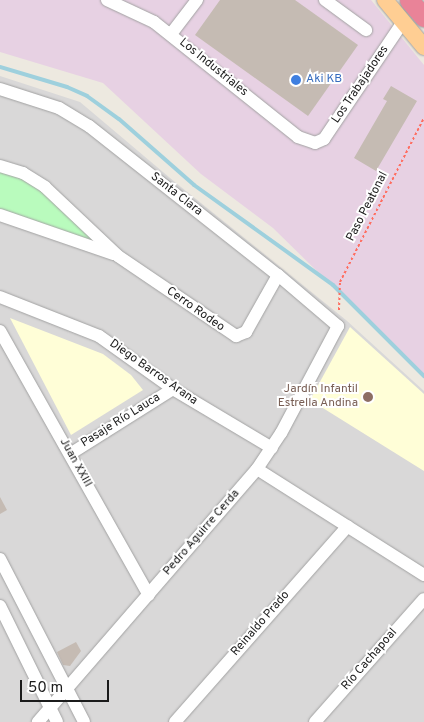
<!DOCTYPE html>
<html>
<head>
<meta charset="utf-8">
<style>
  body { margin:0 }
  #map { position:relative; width:424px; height:722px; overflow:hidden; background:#ede9e0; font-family:Overpass,sans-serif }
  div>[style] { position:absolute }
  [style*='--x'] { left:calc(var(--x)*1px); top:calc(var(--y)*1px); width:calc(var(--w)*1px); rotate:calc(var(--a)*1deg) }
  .residential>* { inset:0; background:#d9d8d8 }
  .industrial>* { inset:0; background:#e7d1e3 }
  .education>* { inset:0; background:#fffed7 }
  .park>* { inset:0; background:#b9fbbd }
  .stream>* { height:4px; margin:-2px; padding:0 2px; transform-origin:2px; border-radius:2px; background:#9ed0dd }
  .building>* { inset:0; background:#c5bbb3 }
  .path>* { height:2px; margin-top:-1px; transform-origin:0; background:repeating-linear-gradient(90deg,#ff6d60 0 2.5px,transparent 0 5px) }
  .roads { filter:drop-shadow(0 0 1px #a2a2a2) drop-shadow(0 0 1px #a2a2a2) }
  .minor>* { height:12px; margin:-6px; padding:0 6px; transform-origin:6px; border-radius:6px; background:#fff }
  .major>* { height:16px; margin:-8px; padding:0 8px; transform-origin:8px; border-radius:8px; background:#ffce93 }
  .highway>* { height:19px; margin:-9.5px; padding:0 9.5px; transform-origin:9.5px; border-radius:9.5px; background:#e98398 }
  .dots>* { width:14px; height:14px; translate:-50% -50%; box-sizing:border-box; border:2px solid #fff; border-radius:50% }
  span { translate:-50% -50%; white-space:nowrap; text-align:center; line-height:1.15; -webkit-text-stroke:4px #fff; paint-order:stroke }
  .street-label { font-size:12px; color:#1b1b1b }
  .shop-label { font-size:12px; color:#366cbe }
  .left { translate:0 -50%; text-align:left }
  .education-label { font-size:12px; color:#785e54 }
  .right { translate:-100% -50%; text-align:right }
  .scale { position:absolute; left:20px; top:680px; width:89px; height:22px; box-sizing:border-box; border:2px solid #1b1b1b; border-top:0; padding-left:6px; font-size:15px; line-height:18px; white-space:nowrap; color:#1b1b1b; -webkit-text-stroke:4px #fff; paint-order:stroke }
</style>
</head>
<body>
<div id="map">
  <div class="residential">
    <i style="clip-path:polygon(0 76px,80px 102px,176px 183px,346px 320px,424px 391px,424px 722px,0 722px)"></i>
  </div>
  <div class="industrial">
    <i style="clip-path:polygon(0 0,371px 0,424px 65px,424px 376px,273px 228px,201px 174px,103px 83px,0 52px)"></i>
  </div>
  <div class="education">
    <i style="clip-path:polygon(10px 318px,103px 354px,131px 375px,143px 390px,71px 435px)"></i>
    <i style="clip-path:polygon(350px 327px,424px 394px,424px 471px,310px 400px)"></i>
  </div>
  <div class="park">
    <i style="clip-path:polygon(0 169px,44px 189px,105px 247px,0 210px)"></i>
  </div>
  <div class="stream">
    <i style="--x:0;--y:67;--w:70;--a:16.6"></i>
    <i style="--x:67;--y:87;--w:22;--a:24"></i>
    <i style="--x:87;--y:96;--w:39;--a:36"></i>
    <i style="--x:119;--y:119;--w:100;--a:41.3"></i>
    <i style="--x:194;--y:185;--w:171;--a:35.7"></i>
    <i style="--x:333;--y:285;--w:129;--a:45"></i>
  </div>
  <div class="building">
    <i style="clip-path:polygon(220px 0,295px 0,358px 45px,308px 116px,195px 35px)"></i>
    <i style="clip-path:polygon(391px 86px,417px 101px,376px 171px,354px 158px,387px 101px,383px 99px)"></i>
    <i style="clip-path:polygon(0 497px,7px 510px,0 514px)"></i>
    <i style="clip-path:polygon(76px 642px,81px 651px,70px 666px,63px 665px,57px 652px)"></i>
  </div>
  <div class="path">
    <i style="--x:339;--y:310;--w:28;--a:-88"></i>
    <i style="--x:340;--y:282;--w:184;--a:-62.9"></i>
  </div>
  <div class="roads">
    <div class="minor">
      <i style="--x:107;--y:0;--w:52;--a:25.1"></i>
      <i style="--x:154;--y:22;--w:184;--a:38.6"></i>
      <i style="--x:298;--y:137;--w:18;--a:19"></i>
      <i style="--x:315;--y:143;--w:10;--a:-24"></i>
      <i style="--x:324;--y:139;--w:141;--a:-56"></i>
      <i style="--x:325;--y:0;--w:51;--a:36.2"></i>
      <i style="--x:171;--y:34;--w:43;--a:-52.6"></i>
      <i style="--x:0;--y:89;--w:62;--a:17.9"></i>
      <i style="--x:59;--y:108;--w:35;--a:31"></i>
      <i style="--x:89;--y:126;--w:241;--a:38.3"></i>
      <i style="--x:278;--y:275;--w:79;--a:40.4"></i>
      <i style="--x:338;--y:326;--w:121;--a:118"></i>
      <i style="--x:281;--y:433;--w:43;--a:123.7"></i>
      <i style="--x:257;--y:469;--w:335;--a:130.9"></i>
      <i style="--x:0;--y:166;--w:24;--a:17"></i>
      <i style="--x:23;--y:173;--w:26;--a:32"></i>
      <i style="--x:45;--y:187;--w:100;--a:43.4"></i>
      <i style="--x:118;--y:256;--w:143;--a:34.1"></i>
      <i style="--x:236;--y:336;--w:11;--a:-22"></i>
      <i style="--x:246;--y:332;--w:65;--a:-60.7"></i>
      <i style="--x:0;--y:215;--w:120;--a:19"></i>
      <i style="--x:0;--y:297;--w:106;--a:21.5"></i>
      <i style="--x:99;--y:336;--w:91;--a:35.6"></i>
      <i style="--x:173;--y:389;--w:115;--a:30.8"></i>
      <i style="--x:0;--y:331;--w:303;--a:60.6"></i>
      <i style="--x:70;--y:454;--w:122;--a:-32.3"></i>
      <i style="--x:257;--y:469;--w:198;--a:32.4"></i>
      <i style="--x:0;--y:559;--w:183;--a:62.7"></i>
      <i style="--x:0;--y:606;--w:129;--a:63.8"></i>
      <i style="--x:175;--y:722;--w:261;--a:-48.6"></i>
      <i style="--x:315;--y:722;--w:164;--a:-48.5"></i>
    </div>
    <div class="major">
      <i style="--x:385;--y:0;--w:61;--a:50.3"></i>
    </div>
    <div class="highway">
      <i style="--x:409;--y:0;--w:23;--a:49"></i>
    </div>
  </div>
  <div class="dots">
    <i style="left:296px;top:80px;background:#3f7fe0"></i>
    <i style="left:368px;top:397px;background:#8d6e63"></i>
  </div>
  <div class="street-label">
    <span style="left:213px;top:68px;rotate:39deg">Los Industriales</span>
    <span style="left:361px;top:85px;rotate:-56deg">Los Trabajadores</span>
    <span style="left:176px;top:195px;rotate:38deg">Santa Clara</span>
    <span style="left:368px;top:207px;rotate:-63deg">Paso Peatonal</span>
    <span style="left:195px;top:310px;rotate:35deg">Cerro Rodeo</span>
    <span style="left:153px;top:373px;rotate:35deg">Diego Barros Arana</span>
    <span style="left:121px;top:421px;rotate:-32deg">Pasaje Río Lauca</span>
    <span style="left:75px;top:463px;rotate:61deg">Juan XXIII</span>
    <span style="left:202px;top:533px;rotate:-49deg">Pedro Aguirre Cerda</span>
    <span style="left:261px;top:624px;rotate:-49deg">Reinaldo Prado</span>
    <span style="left:370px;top:660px;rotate:-49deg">Río Cachapoal</span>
  </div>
  <div class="shop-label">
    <span class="left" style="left:306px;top:80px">Aki KB</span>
  </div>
  <div class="education-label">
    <span class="right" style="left:358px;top:397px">Jardín Infantil<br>Estrella Andina</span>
  </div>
  <div class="scale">50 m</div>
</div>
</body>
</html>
